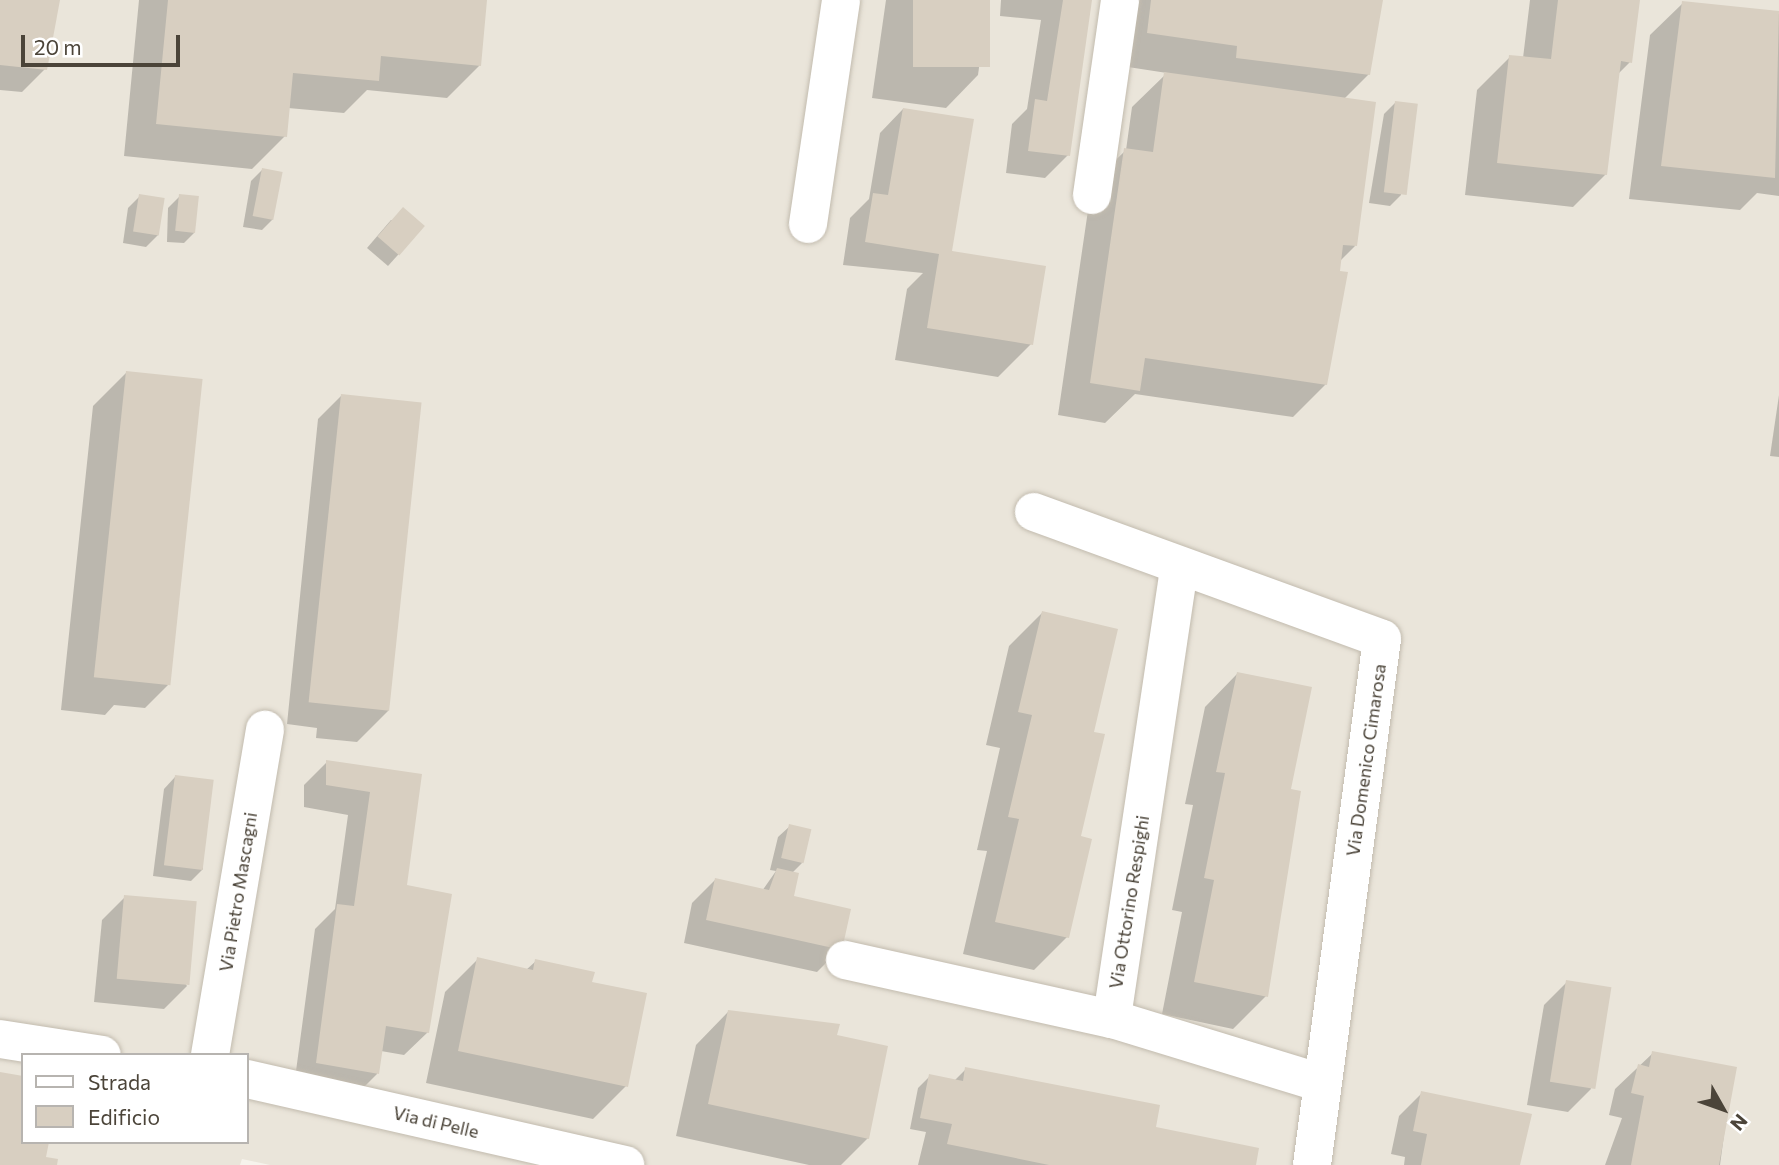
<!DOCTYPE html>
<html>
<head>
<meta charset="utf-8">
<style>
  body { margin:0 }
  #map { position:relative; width:1779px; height:1165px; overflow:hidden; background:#f6f3ec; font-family:Commissioner,sans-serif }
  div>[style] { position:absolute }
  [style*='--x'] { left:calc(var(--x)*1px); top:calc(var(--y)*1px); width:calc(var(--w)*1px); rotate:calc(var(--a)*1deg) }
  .residential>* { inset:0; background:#eae5da }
  .shadow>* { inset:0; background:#0003 }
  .building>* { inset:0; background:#d8cfc1; transform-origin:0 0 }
  .roads { filter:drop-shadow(0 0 2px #c2bbae) drop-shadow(0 0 2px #c2bbae) }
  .minor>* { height:38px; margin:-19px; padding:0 19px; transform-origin:19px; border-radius:19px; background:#fff }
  span { translate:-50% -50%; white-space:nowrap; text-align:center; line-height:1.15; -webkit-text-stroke:6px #fff; paint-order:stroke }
  .street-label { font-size:18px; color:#4b4439 }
  .legend { position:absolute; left:21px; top:1053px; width:228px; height:91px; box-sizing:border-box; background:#fff; border:2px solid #b7b4b0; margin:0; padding:9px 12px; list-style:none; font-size:21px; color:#4b4439 }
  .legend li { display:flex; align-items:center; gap:14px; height:35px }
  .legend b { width:35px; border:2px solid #b7b4b0 }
  .north { position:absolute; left:1688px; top:1074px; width:70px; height:70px; -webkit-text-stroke:5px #fff; paint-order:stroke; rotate:130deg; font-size:19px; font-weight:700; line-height:28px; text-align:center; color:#4b4439 }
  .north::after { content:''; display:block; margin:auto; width:24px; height:32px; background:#4b4439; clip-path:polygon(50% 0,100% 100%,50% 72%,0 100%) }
  .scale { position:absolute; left:21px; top:35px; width:159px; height:32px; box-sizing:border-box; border:4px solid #4b4439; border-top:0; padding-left:9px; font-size:21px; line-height:24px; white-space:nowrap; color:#4b4439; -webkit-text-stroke:5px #fff; paint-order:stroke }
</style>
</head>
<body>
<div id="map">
  <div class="residential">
    <i style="clip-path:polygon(evenodd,0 0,1779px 0,1779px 1165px,270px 1165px,242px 1159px,240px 1165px,0 1165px,0 0,23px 1055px,247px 1055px,247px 1142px,23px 1142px,23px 1055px)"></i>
  </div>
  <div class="shadow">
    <i style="clip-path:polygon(0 0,55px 0,45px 69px,22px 92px,0 90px)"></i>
    <i style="clip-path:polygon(139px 0,486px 0,480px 65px,447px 98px,367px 90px,344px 113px,288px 108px,285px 136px,252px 169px,124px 156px)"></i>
    <i style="clip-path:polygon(886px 0,988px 0,978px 75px,946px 108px,872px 98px)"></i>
    <i style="clip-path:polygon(1001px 0,1090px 0,1068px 155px,1045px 178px,1006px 173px,1012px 124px,1027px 109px,1041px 20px,1000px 16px)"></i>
    <i style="clip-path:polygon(1123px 0,1382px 0,1369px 74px,1344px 99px,1355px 246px,1339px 262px,1326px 384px,1293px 417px,1135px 394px,1105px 423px,1058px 415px,1092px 183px,1126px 150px,1132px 107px,1167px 73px,1115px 65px)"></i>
    <i style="clip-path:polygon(1530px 0,1639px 0,1630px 62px,1617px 75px,1606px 174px,1573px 207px,1465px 195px,1477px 90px,1510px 57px,1523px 58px)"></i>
    <i style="clip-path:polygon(1683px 3px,1779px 14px,1779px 196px,1757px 193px,1740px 210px,1629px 199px,1650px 35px)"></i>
    <i style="clip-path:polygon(1395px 103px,1401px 195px,1390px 206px,1369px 203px,1384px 114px)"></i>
    <i style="clip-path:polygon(903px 109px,951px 250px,1031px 344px,998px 377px,895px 360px,907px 289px,923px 273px,843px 265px,850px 218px,869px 199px,880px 133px)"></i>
    <i style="clip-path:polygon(262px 170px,273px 219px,262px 230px,243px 227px,251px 181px)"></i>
    <i style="clip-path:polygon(140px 196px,158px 235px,146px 247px,123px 243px,128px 208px)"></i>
    <i style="clip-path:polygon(180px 196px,195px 232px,184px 243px,167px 242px,168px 208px)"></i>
    <i style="clip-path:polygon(391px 220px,423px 227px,388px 266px,367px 248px)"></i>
    <i style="clip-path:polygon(126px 373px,168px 685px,145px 708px,114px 705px,105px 715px,61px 710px,93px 406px)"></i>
    <i style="clip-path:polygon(1779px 395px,1779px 457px,1770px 456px)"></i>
    <i style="clip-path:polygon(341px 396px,389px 710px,357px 742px,316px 738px,317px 728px,287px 724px,318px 419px)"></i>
    <i style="clip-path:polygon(1042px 613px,1092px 733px,1067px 937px,1034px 970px,963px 954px,987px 851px,977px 850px,1000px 748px,986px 745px,1009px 646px)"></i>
    <i style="clip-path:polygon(1237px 674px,1289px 790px,1266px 996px,1233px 1029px,1162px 1014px,1182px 912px,1172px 910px,1193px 805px,1185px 804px,1205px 707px)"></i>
    <i style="clip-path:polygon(327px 762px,420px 775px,405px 887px,428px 1032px,404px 1055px,381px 1051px,377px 1074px,354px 1097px,294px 1086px,315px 929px,335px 909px,348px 815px,304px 807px,304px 785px)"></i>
    <i style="clip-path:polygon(175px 777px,203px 869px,191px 881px,153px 876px,164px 789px)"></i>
    <i style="clip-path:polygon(790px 826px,802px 863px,792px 873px,792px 895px,840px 949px,817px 972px,684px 943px,692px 903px,715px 880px,762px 891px,776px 871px,770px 870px,778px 837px)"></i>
    <i style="clip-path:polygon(125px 897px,187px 986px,164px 1009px,94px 1002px,102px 920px)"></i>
    <i style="clip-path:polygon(478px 959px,526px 970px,536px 961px,590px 983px,626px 1086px,593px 1119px,426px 1083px,445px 992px)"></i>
    <i style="clip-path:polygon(1567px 982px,1591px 1089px,1568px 1112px,1527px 1105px,1544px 1005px)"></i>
    <i style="clip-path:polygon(728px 1012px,868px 1138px,841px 1165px,809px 1165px,676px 1136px,696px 1045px)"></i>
    <i style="clip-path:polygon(1653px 1053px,1726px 1120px,1720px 1165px,1605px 1165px,1622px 1118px,1609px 1115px,1615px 1089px)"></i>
    <i style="clip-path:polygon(966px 1069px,1153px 1128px,1254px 1165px,918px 1165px,926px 1132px,910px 1129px,918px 1088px,930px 1076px,954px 1081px)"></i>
    <i style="clip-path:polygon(1422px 1093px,1519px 1165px,1404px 1165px,1405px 1157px,1391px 1154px,1399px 1116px)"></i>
  </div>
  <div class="building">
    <i style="clip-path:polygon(0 0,60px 0,47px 70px,0 65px)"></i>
    <i style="clip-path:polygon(168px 0,487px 0,481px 66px,381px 56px,379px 81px,293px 73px,287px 137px,156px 124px)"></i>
    <i style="left:913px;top:0;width:77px;height:67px"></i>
    <i style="clip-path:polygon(1063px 0,1092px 0,1070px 156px,1028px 151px,1035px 99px,1047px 101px)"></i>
    <i style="clip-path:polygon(1151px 0,1383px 0,1370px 75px,1236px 58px,1237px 46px,1147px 33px)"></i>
    <i style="clip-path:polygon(1558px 0,1640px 0,1632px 63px,1621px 61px,1607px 175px,1497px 163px,1509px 55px,1551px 59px)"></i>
    <i style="clip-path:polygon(1682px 1px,1779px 11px,1775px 178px,1661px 166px)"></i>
    <i style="clip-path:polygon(1164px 72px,1376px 102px,1357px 246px,1343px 245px,1340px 271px,1348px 272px,1327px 385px,1145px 358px,1140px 391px,1090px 383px,1124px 148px,1153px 152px)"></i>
    <i style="left:1395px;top:101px;width:23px;height:92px;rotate:7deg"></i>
    <i style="clip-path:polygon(903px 108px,974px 119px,952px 251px,1046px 266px,1033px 345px,927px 328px,939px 254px,865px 242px,873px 193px,888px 195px)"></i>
    <i style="left:262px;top:168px;width:21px;height:49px;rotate:11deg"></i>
    <i style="left:139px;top:194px;width:26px;height:38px;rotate:9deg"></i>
    <i style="left:179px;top:194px;width:20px;height:37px;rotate:6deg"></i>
    <i style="left:403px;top:207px;width:29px;height:39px;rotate:41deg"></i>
    <i style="left:126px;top:371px;width:77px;height:308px;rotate:6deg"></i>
    <i style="left:341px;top:394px;width:81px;height:310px;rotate:6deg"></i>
    <i style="clip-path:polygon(1042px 611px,1118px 629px,1094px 732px,1105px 734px,1081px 836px,1092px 839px,1069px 938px,995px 922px,1019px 819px,1008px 817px,1032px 715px,1018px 712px)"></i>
    <i style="clip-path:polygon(1237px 672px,1312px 687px,1291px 789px,1301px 791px,1268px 997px,1194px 982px,1214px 880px,1204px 878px,1225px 773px,1216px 772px)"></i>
    <i style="clip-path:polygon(326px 760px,422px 774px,407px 885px,452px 894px,429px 1033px,386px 1026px,379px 1074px,316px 1063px,337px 904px,354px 906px,370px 792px,326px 785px)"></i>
    <i style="left:175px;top:775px;width:39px;height:91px;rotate:7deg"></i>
    <i style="left:789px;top:824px;width:23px;height:35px;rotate:13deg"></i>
    <i style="clip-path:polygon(777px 868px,799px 873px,794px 896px,851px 909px,842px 950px,706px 920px,715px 878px,769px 890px)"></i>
    <i style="left:124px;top:895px;width:73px;height:84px;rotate:5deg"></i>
    <i style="clip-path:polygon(477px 957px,533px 970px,535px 959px,595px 972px,592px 982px,647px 993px,628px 1087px,458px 1051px)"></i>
    <i style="left:1566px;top:980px;width:46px;height:103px;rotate:9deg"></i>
    <i style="clip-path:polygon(728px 1010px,840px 1024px,837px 1035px,888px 1046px,869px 1139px,708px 1104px)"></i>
    <i style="clip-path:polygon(1652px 1051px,1737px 1067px,1719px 1165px,1631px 1165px,1644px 1096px,1631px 1093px,1638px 1064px,1649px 1067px)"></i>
    <i style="clip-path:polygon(965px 1067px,1160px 1105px,1156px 1127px,1259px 1148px,1256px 1165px,1049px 1165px,947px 1144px,952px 1124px,920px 1118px,929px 1074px,963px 1081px)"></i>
    <i style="clip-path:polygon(0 1072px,23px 1076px,23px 1142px,49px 1142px,46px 1157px,58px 1159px,57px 1165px,0 1165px)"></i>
    <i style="clip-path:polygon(1421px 1091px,1532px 1114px,1520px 1165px,1421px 1165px,1427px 1134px,1413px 1131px)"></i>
  </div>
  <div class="roads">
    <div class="minor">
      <i style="--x:1092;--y:195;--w:197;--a:-81.8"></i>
      <i style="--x:808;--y:224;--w:226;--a:-81.6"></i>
      <i style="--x:1034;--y:512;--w:370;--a:20"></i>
      <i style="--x:1382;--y:639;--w:531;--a:97.58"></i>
      <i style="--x:1179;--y:569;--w:455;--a:98.5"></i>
      <i style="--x:1112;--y:1019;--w:219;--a:17"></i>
      <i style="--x:845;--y:960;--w:273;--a:12.5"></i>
      <i style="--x:0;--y:1039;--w:103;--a:8.9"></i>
      <i style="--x:210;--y:1055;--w:330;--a:-80.4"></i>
      <i style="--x:247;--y:1079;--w:388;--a:12.8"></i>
    </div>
  </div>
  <div class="street-label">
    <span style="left:1366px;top:760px;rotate:-82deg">Via Domenico Cimarosa</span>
    <span style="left:238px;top:892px;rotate:-81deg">Via Pietro Mascagni</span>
    <span style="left:1129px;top:902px;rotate:-81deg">Via Ottorino Respighi</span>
    <span style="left:436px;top:1122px;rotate:13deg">Via di Pelle</span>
  </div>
  <ul class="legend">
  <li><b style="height:9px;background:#fff"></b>Strada</li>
  <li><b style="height:19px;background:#d8cfc1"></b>Edificio</li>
  </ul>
  <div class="north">N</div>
  <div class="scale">20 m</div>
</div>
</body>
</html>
